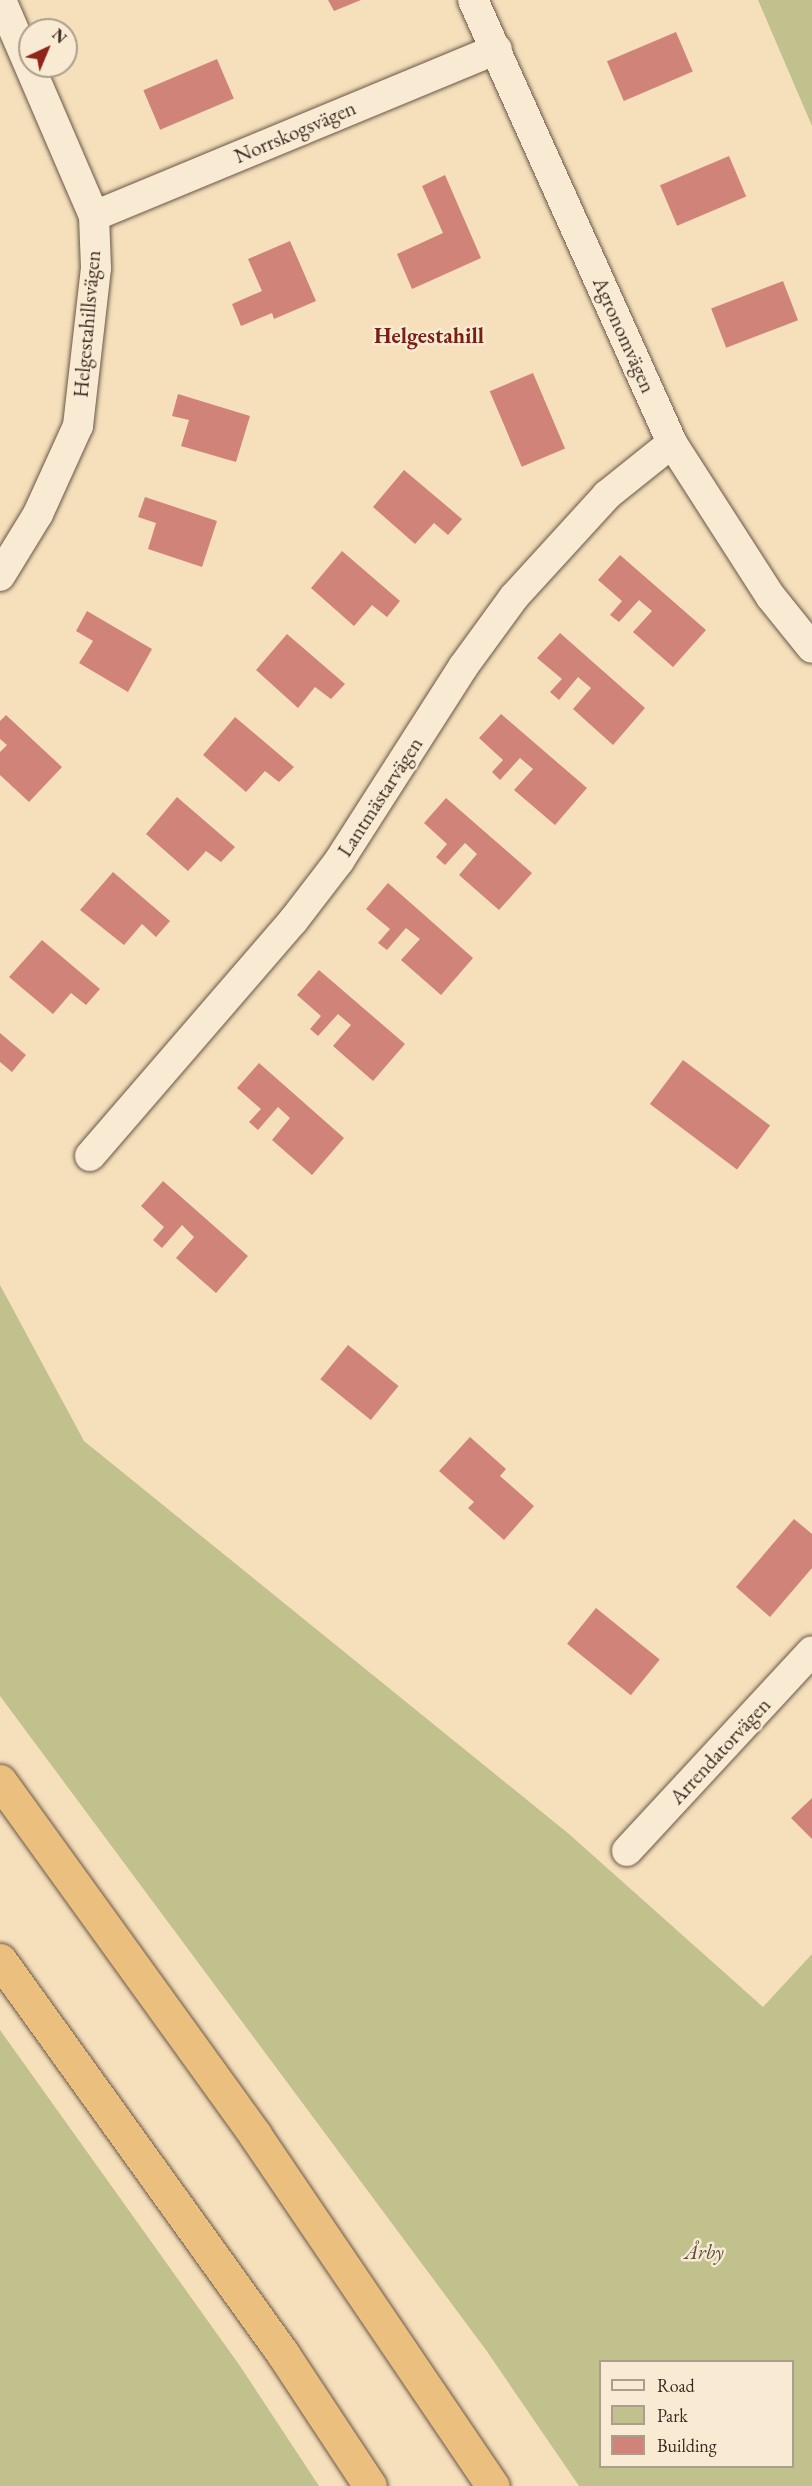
<!DOCTYPE html>
<html>
<head>
<meta charset="utf-8">
<style>
  body { margin:0 }
  #map { position:relative; width:812px; height:2486px; overflow:hidden; background:#f6e0bb; font-family:"EB Garamond",serif }
  div>[style] { position:absolute }
  [style*='--x'] { left:calc(var(--x)*1px); top:calc(var(--y)*1px); width:calc(var(--w)*1px); rotate:calc(var(--a)*1deg) }
  .green>* { inset:0; background:#c0c18d }
  .building>* { inset:0; background:#d08379; transform-origin:0 0 }
  .roads { filter:drop-shadow(0 0 2px #6a5748) drop-shadow(0 0 2px #6a5748) }
  .minor>* { height:30px; margin:-15px; padding:0 15px; transform-origin:15px; border-radius:15px; background:#f9ebd3 }
  .motorway>* { height:33px; margin:-16.5px; padding:0 16.5px; transform-origin:16.5px; border-radius:16.5px; background:#ebc07e }
  span { translate:-50% -50%; white-space:nowrap; text-align:center; line-height:1.15; -webkit-text-stroke:5px #f9ebd3; paint-order:stroke }
  .street-label { font-size:21px; color:#3b2922 }
  .park-label { font-size:21px; color:#5c4f3d; font-style:italic }
  .neighbourhood-label { font-size:22px; color:#7a1f14; font-weight:700 }
  .legend { position:absolute; left:599px; top:2360px; width:195px; height:108px; box-sizing:border-box; background:#f9ebd3; border:2px solid #ad9d8c; margin:0; padding:8px 10px; list-style:none; font-size:18px; color:#3b2922 }
  .legend li { display:flex; align-items:center; gap:12px; height:30px }
  .legend b { width:30px; border:2px solid #ad9d8c }
  .north { position:absolute; left:18px; top:18px; width:60px; height:60px; box-sizing:border-box; background:#f9ebd3; border:2px solid #ad9d8c; border-radius:50%; rotate:44deg; font-size:16px; font-weight:700; line-height:24px; text-align:center; color:#3b2922 }
  .north::after { content:''; display:block; margin:auto; width:21px; height:27px; background:#8f2418; clip-path:polygon(50% 0,100% 100%,50% 72%,0 100%) }
</style>
</head>
<body>
<div id="map">
  <div class="green">
    <i style="clip-path:polygon(758px 0,812px 0,812px 126px)"></i>
    <i style="clip-path:polygon(evenodd,0 1285px,84px 1441px,569px 1834px,763px 2007px,812px 1954px,812px 2486px,579px 2486px,486px 2350px,0 1696px,0 1285px,600px 2362px,792px 2362px,792px 2466px,600px 2466px,600px 2362px)"></i>
    <i style="clip-path:polygon(0 2030px,240px 2366px,319px 2486px,0 2486px)"></i>
  </div>
  <div class="building">
    <i style="clip-path:polygon(328px 0,361px 0,334px 11px)"></i>
    <i style="left:676px;top:32px;width:43px;height:75px;rotate:67deg"></i>
    <i style="left:217px;top:59px;width:43px;height:80px;rotate:67deg"></i>
    <i style="left:729px;top:156px;width:44px;height:75px;rotate:67deg"></i>
    <i style="clip-path:polygon(445px 175px,481px 258px,412px 289px,397px 254px,443px 233px,422px 186px)"></i>
    <i style="clip-path:polygon(290px 241px,316px 301px,274px 319px,272px 313px,241px 326px,232px 304px,262px 291px,248px 259px)"></i>
    <i style="left:783px;top:281px;width:42px;height:77px;rotate:69deg"></i>
    <i style="left:533px;top:373px;width:82px;height:47px;rotate:67deg"></i>
    <i style="clip-path:polygon(178px 394px,250px 416px,236px 462px,181px 446px,189px 420px,172px 416px)"></i>
    <i style="clip-path:polygon(404px 470px,462px 519px,448px 535px,434px 523px,415px 544px,373px 507px)"></i>
    <i style="clip-path:polygon(145px 497px,217px 521px,202px 567px,148px 549px,156px 523px,138px 517px)"></i>
    <i style="clip-path:polygon(342px 551px,400px 601px,387px 617px,372px 605px,354px 626px,311px 588px)"></i>
    <i style="clip-path:polygon(620px 555px,706px 630px,673px 667px,633px 632px,652px 611px,639px 600px,619px 622px,610px 615px,622px 601px,598px 580px)"></i>
    <i style="clip-path:polygon(87px 611px,152px 649px,128px 692px,79px 663px,93px 641px,76px 631px)"></i>
    <i style="clip-path:polygon(560px 633px,645px 708px,613px 745px,573px 709px,591px 688px,578px 677px,559px 700px,550px 692px,562px 679px,537px 658px)"></i>
    <i style="clip-path:polygon(287px 634px,345px 684px,331px 699px,315px 687px,298px 708px,256px 670px)"></i>
    <i style="clip-path:polygon(501px 714px,587px 788px,555px 825px,514px 790px,533px 769px,520px 758px,500px 780px,492px 772px,503px 760px,479px 738px)"></i>
    <i style="clip-path:polygon(6px 715px,62px 767px,29px 802px,0 775px,0 752px,7px 745px,0 739px,0 721px)"></i>
    <i style="clip-path:polygon(235px 717px,294px 767px,279px 782px,265px 771px,246px 792px,203px 755px)"></i>
    <i style="clip-path:polygon(177px 797px,235px 847px,221px 862px,206px 851px,188px 871px,146px 834px)"></i>
    <i style="clip-path:polygon(446px 798px,532px 873px,499px 910px,459px 875px,477px 854px,465px 843px,445px 865px,436px 857px,447px 844px,424px 823px)"></i>
    <i style="clip-path:polygon(113px 872px,170px 921px,156px 937px,142px 924px,124px 945px,80px 910px)"></i>
    <i style="clip-path:polygon(388px 883px,473px 958px,441px 995px,401px 960px,420px 939px,406px 928px,387px 950px,378px 943px,390px 929px,366px 909px)"></i>
    <i style="clip-path:polygon(42px 940px,100px 989px,86px 1005px,71px 993px,53px 1014px,9px 977px)"></i>
    <i style="clip-path:polygon(319px 970px,405px 1044px,373px 1081px,333px 1046px,351px 1025px,338px 1014px,318px 1036px,310px 1029px,321px 1016px,297px 995px)"></i>
    <i style="clip-path:polygon(0 1033px,26px 1055px,12px 1072px,0 1062px)"></i>
    <i style="left:683px;top:1060px;width:109px;height:55px;rotate:37deg"></i>
    <i style="clip-path:polygon(259px 1063px,344px 1138px,312px 1175px,272px 1140px,290px 1118px,278px 1107px,258px 1130px,249px 1122px,261px 1109px,237px 1088px)"></i>
    <i style="clip-path:polygon(163px 1181px,248px 1256px,216px 1293px,176px 1258px,194px 1237px,182px 1225px,162px 1248px,153px 1240px,164px 1227px,141px 1206px)"></i>
    <i style="left:348px;top:1345px;width:65px;height:44px;rotate:39deg"></i>
    <i style="clip-path:polygon(470px 1437px,506px 1469px,500px 1476px,534px 1506px,504px 1540px,468px 1508px,474px 1502px,439px 1471px)"></i>
    <i style="clip-path:polygon(794px 1519px,812px 1534px,812px 1568px,770px 1617px,736px 1587px)"></i>
    <i style="left:596px;top:1608px;width:82px;height:46px;rotate:39deg"></i>
    <i style="clip-path:polygon(812px 1798px,812px 1839px,791px 1818px)"></i>
  </div>
  <div class="roads">
    <div class="minor">
      <i style="--x:473;--y:0;--w:486;--a:65.8"></i>
      <i style="--x:672;--y:443;--w:183;--a:57.3"></i>
      <i style="--x:771;--y:597;--w:65;--a:51.2"></i>
      <i style="--x:94;--y:216;--w:436;--a:-22.5"></i>
      <i style="--x:0;--y:576;--w:73;--a:-58.5"></i>
      <i style="--x:38;--y:514;--w:97;--a:-65.6"></i>
      <i style="--x:78;--y:426;--w:159;--a:-83.5"></i>
      <i style="--x:96;--y:268;--w:52;--a:-92.2"></i>
      <i style="--x:94;--y:216;--w:235;--a:-113.3"></i>
      <i style="--x:90;--y:1156;--w:311;--a:-49.2"></i>
      <i style="--x:293;--y:921;--w:76;--a:-52.5"></i>
      <i style="--x:339;--y:861;--w:230;--a:-57.4"></i>
      <i style="--x:463;--y:667;--w:87;--a:-53.9"></i>
      <i style="--x:514;--y:597;--w:138;--a:-47.6"></i>
      <i style="--x:607;--y:495;--w:83;--a:-38.7"></i>
      <i style="--x:627;--y:1851;--w:272;--a:-47.2"></i>
    </div>
    <div class="motorway">
      <i style="--x:0;--y:1781;--w:436;--a:54.2"></i>
      <i style="--x:255;--y:2135;--w:424;--a:55.9"></i>
      <i style="--x:0;--y:1960;--w:485;--a:54.3"></i>
      <i style="--x:283;--y:2354;--w:158;--a:56.6"></i>
    </div>
  </div>
  <div class="street-label">
    <span style="left:295px;top:132px;rotate:-23deg">Norrskogsvägen</span>
    <span style="left:87px;top:324px;rotate:-85deg">Helgestahillsvägen</span>
    <span style="left:624px;top:335px;rotate:66deg">Agronomvägen</span>
    <span style="left:380px;top:797px;rotate:-57deg">Lantmästarvägen</span>
    <span style="left:720px;top:1751px;rotate:-47deg">Arrendatorvägen</span>
  </div>
  <div class="park-label">
    <span style="left:704px;top:2252px">Årby</span>
  </div>
  <div class="neighbourhood-label">
    <span style="left:429px;top:336px">Helgestahill</span>
  </div>
  <ul class="legend">
  <li><b style="height:8px;background:#f9ebd3"></b>Road</li>
  <li><b style="height:16px;background:#c0c18d"></b>Park</li>
  <li><b style="height:16px;background:#d08379"></b>Building</li>
  </ul>
  <div class="north">N</div>
</div>
</body>
</html>
